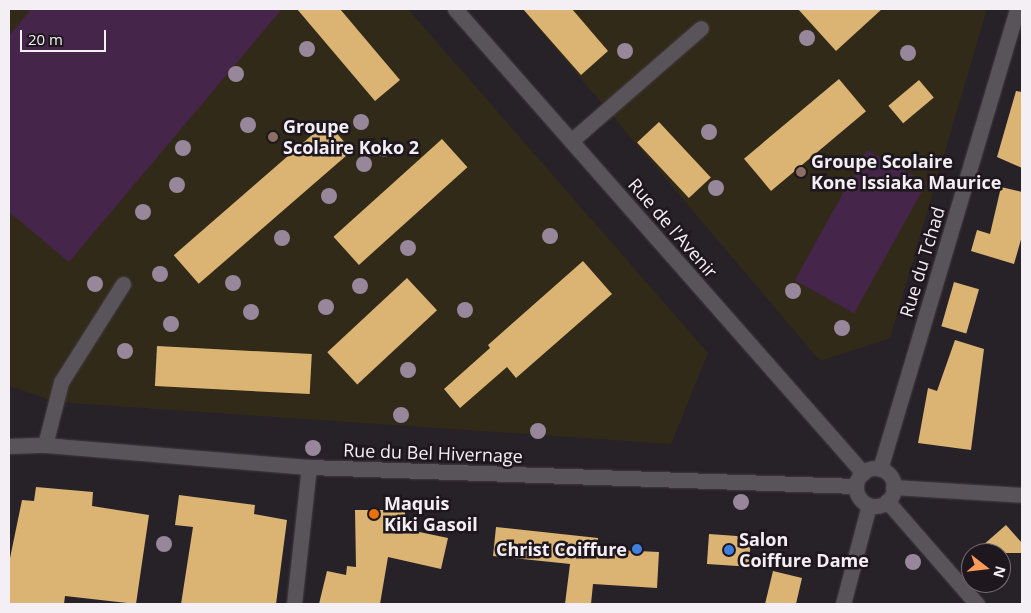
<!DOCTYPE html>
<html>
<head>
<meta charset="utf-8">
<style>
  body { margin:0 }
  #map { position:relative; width:1031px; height:613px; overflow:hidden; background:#272128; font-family:"Open Sans",sans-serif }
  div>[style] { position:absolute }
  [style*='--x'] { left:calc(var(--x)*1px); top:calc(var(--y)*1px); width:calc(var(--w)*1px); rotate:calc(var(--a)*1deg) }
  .education>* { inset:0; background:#322a19 }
  .green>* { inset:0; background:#452549; transform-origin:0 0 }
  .building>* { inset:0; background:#dbb474; transform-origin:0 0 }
  .roads { filter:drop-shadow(0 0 1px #423d43) drop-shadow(0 0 1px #423d43) }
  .minor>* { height:15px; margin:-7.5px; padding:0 7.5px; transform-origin:7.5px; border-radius:7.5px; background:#59535a }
  .minor>.ring { margin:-7.5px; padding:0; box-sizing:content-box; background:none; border:15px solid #59535a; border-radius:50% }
  .trees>* { width:16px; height:16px; margin:-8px; border-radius:50%; background:#98869a }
  .dots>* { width:14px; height:14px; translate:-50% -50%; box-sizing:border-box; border:2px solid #1e181e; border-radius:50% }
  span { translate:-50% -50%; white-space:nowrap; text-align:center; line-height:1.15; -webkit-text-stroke:5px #1e181e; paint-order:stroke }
  .poi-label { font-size:18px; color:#f3eff4; font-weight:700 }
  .left { translate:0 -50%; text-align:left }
  .right { translate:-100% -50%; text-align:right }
  .street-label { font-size:18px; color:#f3eff4 }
  .frame { position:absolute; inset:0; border:10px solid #f3eff4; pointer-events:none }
  .north { position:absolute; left:961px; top:543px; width:50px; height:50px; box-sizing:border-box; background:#1e181e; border:1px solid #736e74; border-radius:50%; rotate:106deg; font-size:14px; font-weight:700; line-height:20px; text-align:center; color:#f3eff4 }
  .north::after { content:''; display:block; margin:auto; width:18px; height:22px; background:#ff9b5a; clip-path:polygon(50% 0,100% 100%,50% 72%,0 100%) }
  .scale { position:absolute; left:20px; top:30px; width:86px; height:22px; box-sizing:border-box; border:2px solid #f3eff4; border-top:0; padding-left:6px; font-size:15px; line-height:18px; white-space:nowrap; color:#f3eff4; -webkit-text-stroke:4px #1e181e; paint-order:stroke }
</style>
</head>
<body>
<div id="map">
  <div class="education">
    <i style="clip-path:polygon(9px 9px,408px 9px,708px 353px,671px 444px,56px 402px,9px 386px)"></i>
    <i style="clip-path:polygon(522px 9px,987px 9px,890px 338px,820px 361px)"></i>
  </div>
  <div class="green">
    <i style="clip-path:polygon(31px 9px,282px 9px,69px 262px,9px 212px,9px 36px)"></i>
    <i style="left:867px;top:150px;width:68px;height:149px;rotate:29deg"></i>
  </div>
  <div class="building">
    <i style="clip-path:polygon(297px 9px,340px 9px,400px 80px,375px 101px)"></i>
    <i style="clip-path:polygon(523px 9px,572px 9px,608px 51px,581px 75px)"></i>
    <i style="clip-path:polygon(798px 9px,882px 9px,836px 51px)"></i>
    <i style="left:839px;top:79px;width:42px;height:124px;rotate:50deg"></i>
    <i style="left:919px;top:80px;width:23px;height:40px;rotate:50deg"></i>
    <i style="clip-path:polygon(1016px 91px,1022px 92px,1022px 168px,997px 157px)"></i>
    <i style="left:327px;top:122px;width:38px;height:203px;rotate:49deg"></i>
    <i style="left:659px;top:122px;width:76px;height:30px;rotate:47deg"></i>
    <i style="left:442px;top:139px;width:38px;height:146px;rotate:48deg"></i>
    <i style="clip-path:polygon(1001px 187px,1022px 192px,1022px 236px,1014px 264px,971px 251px,977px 230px,990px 234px)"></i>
    <i style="clip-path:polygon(583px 261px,612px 294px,516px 378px,507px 367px,460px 408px,444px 389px,490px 348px,488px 345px)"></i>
    <i style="left:407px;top:278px;width:44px;height:109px;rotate:47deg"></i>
    <i style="left:954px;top:282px;width:26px;height:46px;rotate:16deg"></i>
    <i style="clip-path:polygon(955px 340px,984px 349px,971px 450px,918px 443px,928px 388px,937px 391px)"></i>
    <i style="left:157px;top:346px;width:155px;height:40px;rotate:3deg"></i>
    <i style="clip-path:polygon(36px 487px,93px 492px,92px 506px,149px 515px,136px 604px,65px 596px,64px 604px,9px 604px,9px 563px,22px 500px,34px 501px)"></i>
    <i style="clip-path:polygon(179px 495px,255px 505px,254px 514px,287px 520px,276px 604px,181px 604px,193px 527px,175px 525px)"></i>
    <i style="clip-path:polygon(355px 510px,405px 510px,405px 529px,448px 538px,441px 569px,388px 557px,380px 604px,319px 604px,327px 571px,346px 575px,347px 566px,356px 567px)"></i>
    <i style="clip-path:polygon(1006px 525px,1022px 543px,1022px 553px,974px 553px)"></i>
    <i style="clip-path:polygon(496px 527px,598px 538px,597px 549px,659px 552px,657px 588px,593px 584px,591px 604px,565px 604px,570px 564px,493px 556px)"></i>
    <i style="left:709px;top:534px;width:42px;height:30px;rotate:4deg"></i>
    <i style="clip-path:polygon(773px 571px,802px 578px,796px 604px,765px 604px)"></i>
  </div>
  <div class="roads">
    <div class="minor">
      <i style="--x:455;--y:9;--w:618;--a:48.67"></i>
      <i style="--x:571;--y:141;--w:172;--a:-41"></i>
      <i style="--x:45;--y:445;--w:65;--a:-75.7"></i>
      <i style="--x:61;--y:382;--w:116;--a:-57.7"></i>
      <i style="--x:9;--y:446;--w:36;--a:-2"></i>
      <i style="--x:45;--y:445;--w:265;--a:4.8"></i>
      <i style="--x:309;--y:467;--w:547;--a:1.99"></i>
      <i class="ring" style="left:856px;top:468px;width:23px;height:23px"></i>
      <i style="--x:880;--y:469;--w:480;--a:-73.4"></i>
      <i style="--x:893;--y:487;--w:129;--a:3.5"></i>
      <i style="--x:887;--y:501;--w:137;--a:48.9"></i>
      <i style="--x:294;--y:604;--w:138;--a:-83.8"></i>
      <i style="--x:843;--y:604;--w:102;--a:-75.3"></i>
    </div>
  </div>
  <div class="trees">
    <i style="left:807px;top:38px"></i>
    <i style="left:307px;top:49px"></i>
    <i style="left:625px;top:51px"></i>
    <i style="left:908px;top:53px"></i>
    <i style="left:236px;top:74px"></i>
    <i style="left:361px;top:122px"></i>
    <i style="left:248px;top:125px"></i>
    <i style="left:709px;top:132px"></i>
    <i style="left:183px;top:148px"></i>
    <i style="left:384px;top:149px"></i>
    <i style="left:364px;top:164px"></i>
    <i style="left:177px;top:185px"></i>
    <i style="left:716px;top:188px"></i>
    <i style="left:329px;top:196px"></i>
    <i style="left:143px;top:212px"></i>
    <i style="left:550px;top:236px"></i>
    <i style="left:282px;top:238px"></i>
    <i style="left:408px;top:248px"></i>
    <i style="left:160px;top:274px"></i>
    <i style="left:233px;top:283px"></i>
    <i style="left:95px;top:284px"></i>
    <i style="left:360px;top:286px"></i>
    <i style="left:793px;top:291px"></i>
    <i style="left:326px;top:307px"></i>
    <i style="left:465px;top:310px"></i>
    <i style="left:251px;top:312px"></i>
    <i style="left:171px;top:324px"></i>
    <i style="left:842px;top:328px"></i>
    <i style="left:125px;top:351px"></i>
    <i style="left:408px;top:370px"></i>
    <i style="left:401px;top:415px"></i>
    <i style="left:538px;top:431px"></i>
    <i style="left:313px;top:448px"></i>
    <i style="left:741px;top:502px"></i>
    <i style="left:164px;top:544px"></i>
    <i style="left:913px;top:562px"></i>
  </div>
  <div class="dots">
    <i style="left:273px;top:137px;background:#8d6e63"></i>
    <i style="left:801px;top:172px;background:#8d6e63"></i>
    <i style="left:374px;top:514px;background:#e8710a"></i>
    <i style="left:637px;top:549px;background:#3f7fe0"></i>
    <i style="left:729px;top:550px;background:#3f7fe0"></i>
  </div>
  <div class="poi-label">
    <span class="left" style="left:283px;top:137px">Groupe<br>Scolaire Koko 2</span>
    <span class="left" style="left:811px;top:172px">Groupe Scolaire<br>Kone Issiaka Maurice</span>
    <span class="left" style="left:384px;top:514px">Maquis<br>Kiki Gasoil</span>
    <span class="left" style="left:739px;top:550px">Salon<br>Coiffure Dame</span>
    <span class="right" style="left:627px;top:549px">Christ Coiffure</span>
  </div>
  <div class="street-label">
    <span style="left:673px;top:228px;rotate:49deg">Rue de l'Avenir</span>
    <span style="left:922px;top:262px;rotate:-73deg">Rue du Tchad</span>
    <span style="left:433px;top:453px;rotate:2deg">Rue du Bel Hivernage</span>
  </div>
  <div class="frame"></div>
  <div class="north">N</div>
  <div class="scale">20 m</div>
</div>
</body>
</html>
